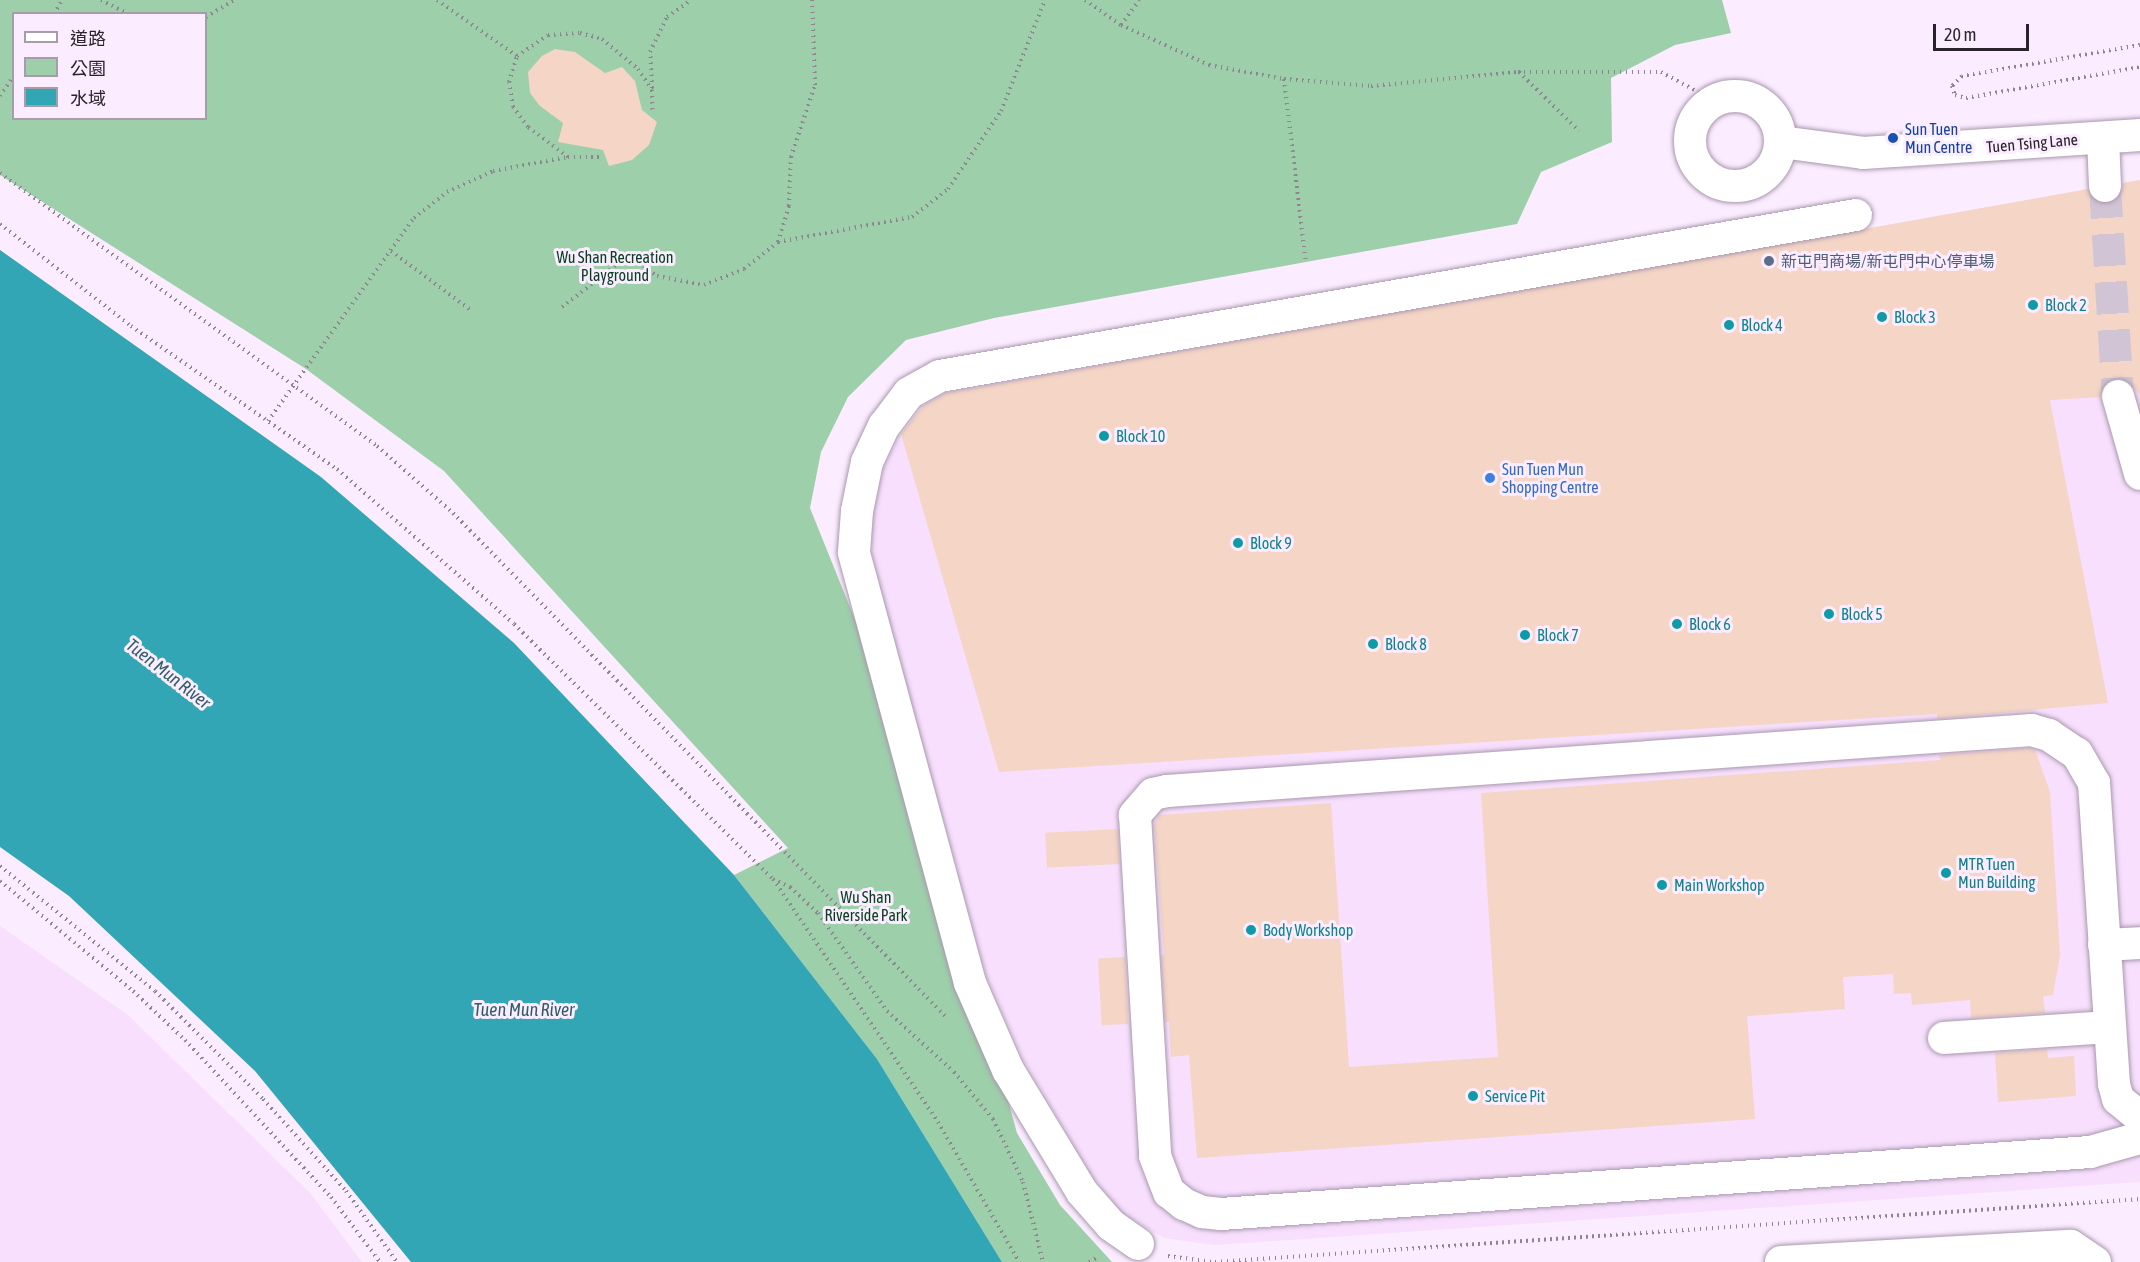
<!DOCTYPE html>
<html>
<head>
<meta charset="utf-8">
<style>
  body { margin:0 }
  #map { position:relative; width:2140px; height:1262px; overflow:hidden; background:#fbecff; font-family:"Asap Condensed","Noto Sans TC",sans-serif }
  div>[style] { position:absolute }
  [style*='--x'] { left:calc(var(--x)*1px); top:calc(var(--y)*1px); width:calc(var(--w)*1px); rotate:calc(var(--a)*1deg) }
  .built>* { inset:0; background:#f7dffd }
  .green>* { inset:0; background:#9dcfaa }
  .water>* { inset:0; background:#32a6b4 }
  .building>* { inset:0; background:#f4d5c6; transform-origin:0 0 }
  .minor-tunnel>* { height:32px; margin-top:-16px; transform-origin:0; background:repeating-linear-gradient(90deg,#d1c4d5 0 32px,transparent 0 48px) }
  .path>* { height:4px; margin-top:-2px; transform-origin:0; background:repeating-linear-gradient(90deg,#8f8491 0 1.5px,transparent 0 6px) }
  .roads { filter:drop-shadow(0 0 2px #aa98ae) drop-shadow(0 0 2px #aa98ae) }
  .minor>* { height:32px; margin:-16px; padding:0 16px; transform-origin:16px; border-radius:16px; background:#fff }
  .minor>.ring { margin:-16px; padding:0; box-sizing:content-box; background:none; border:32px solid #fff; border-radius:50% }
  .dots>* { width:16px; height:16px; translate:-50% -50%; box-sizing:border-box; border:3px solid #fbecff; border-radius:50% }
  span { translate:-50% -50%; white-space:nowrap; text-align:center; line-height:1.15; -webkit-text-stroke:6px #fbecff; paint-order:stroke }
  .transit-label { font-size:16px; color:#164399 }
  .left { translate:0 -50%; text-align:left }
  .street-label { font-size:16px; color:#2a232b }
  .park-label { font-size:16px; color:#094020 }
  .service-label { font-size:16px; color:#4e5e75 }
  .culture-label { font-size:16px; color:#0d838f }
  .shop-label { font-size:16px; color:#366cbe }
  .water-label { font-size:18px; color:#2f5e65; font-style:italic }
  .legend { position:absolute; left:12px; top:12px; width:195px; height:108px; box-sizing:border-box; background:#fbecff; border:2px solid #a79caa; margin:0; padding:8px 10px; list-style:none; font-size:18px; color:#2a232b }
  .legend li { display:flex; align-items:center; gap:12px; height:30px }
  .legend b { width:30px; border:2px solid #a79caa }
  .scale { position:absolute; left:1933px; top:24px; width:96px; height:27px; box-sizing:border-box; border:3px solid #2a232b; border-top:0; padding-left:8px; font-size:18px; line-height:21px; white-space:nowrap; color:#2a232b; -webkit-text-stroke:4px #fbecff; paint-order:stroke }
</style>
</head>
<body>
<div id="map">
  <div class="built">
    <i style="clip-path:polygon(2140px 180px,2140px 1182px,1214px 1245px,1164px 1238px,1121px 1213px,1090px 1173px,1024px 1060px,985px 973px,873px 565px,871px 531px,875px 497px,885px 464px,901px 434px,925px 404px,937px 394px)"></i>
    <i style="clip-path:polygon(0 926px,128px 1015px,310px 1193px,362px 1262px,0 1262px)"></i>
  </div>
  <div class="green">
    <i style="clip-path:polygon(evenodd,0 0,1722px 0,1731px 33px,1675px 45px,1611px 78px,1612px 142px,1541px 172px,1517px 224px,994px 318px,906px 340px,848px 397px,821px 452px,810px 508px,920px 781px,1017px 1133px,1060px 1205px,1112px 1262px,1002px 1262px,877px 1059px,734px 875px,788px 848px,444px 471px,306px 369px,0 175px,0 0,14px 14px,206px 14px,206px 118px,14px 118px,14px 14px)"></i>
  </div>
  <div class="water">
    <i style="clip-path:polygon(0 250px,321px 477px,514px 643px,734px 875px,877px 1059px,1002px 1262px,411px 1262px,255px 1071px,69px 896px,0 847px)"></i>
  </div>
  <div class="building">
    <i style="clip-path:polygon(555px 49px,575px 52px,605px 73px,622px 67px,635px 81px,642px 110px,657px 122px,649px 145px,632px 160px,609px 166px,603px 150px,558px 142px,563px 123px,540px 106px,530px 93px,528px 72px,542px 56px)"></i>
    <i style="clip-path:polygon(2140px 180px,2140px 395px,2130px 383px,2114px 379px,2105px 384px,2101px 397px,2050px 400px,2108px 703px,1937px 719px,1937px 714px,999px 772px,901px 434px,923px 406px,946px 393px,2088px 189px,2096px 202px,2106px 204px,2121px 195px,2123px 183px)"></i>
    <i style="clip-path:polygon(2030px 748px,2035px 750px,2050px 792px,2060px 955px,2053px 995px,2043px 996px,2045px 1013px,1971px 1018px,1970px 1000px,1912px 1005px,1911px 993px,1894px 994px,1893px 974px,1843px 977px,1845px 1009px,1747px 1016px,1755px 1119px,1197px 1158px,1189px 1055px,1171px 1057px,1169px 1022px,1165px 1022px,1161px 955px,1164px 955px,1154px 826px,1159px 815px,1331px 803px,1349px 1067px,1498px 1057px,1481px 793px,1940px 760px,1939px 755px)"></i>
    <i style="left:1118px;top:829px;width:35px;height:73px;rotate:87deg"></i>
    <i style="left:1125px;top:957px;width:67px;height:27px;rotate:87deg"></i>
    <i style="clip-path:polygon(2047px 1049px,2048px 1058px,2074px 1056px,2076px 1096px,1998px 1102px,1995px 1053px)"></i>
  </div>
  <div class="minor-tunnel">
    <i style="--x:2105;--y:186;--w:210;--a:86.5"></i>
  </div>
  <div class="path">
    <i style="--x:101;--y:0;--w:31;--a:27"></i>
    <i style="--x:437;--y:0;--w:98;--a:35"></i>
    <i style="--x:1085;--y:0;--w:44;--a:34.8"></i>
    <i style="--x:1121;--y:25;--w:97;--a:24.4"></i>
    <i style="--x:1209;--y:65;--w:76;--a:10.6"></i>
    <i style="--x:1284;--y:79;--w:87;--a:4.6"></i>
    <i style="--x:1371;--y:86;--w:148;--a:-5.4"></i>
    <i style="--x:1518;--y:72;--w:143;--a:0"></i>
    <i style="--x:1661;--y:72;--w:59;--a:28.3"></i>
    <i style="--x:54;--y:14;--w:16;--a:-60"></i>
    <i style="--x:206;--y:17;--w:33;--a:-31"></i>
    <i style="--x:1121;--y:25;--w:31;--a:-54"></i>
    <i style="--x:2140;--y:45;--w:181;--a:170.1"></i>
    <i style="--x:1962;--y:76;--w:14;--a:135"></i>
    <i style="--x:1952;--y:86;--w:9;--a:72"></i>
    <i style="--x:1955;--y:95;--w:11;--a:15"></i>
    <i style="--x:1966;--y:98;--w:177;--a:-10.1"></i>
    <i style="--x:1519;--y:72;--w:84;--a:44.5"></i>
    <i style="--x:1284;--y:79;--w:185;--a:83.2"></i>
    <i style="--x:652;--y:88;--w:36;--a:-93"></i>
    <i style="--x:650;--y:52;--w:39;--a:-64"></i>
    <i style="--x:667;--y:17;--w:29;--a:-35"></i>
    <i style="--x:0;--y:96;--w:25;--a:-56"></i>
    <i style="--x:599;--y:157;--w:31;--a:180"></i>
    <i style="--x:568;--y:157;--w:50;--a:-143.1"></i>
    <i style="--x:528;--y:127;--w:25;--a:-127"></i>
    <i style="--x:513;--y:107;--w:25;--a:-99"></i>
    <i style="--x:509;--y:82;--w:27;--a:-73"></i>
    <i style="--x:517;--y:56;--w:37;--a:-34"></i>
    <i style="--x:548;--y:35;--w:32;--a:-4"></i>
    <i style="--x:580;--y:33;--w:23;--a:15"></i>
    <i style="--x:602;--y:39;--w:47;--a:39.8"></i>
    <i style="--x:638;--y:69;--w:25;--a:56"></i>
    <i style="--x:652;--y:90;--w:24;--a:88"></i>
    <i style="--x:0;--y:173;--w:465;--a:35.9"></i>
    <i style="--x:377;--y:446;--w:101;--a:41.4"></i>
    <i style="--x:453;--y:513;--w:708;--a:45.63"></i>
    <i style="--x:0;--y:224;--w:166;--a:37.9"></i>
    <i style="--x:131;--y:326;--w:251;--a:34.8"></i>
    <i style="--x:337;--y:469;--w:235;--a:41.2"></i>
    <i style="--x:514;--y:624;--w:363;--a:44.6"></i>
    <i style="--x:773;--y:879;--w:294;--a:55.8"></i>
    <i style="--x:938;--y:1122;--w:162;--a:59.9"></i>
    <i style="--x:778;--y:242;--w:136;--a:-10.6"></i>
    <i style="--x:912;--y:217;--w:46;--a:-37.9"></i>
    <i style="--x:948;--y:189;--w:94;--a:-55.8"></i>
    <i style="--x:1001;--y:111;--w:119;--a:-68.4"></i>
    <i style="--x:391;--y:251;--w:101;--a:36.5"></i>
    <i style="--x:562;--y:307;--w:85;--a:-37.8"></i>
    <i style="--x:629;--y:255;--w:35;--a:37"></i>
    <i style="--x:657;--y:276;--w:48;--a:10.8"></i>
    <i style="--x:704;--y:285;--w:43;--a:-21.8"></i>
    <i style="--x:744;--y:269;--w:43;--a:-38.5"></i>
    <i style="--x:778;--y:242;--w:38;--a:-73"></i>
    <i style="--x:789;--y:206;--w:49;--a:-87.7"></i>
    <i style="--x:791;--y:157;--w:76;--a:-71.6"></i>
    <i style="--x:815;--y:85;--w:85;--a:-92"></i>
    <i style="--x:268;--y:421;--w:250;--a:-54.3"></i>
    <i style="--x:414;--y:218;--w:42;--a:-38.2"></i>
    <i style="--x:447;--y:192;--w:51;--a:-24.5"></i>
    <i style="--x:493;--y:171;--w:76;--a:-10.6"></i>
    <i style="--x:0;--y:866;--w:199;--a:38.9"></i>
    <i style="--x:155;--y:991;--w:153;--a:45"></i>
    <i style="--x:263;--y:1099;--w:124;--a:47.9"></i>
    <i style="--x:346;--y:1191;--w:87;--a:54.3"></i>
    <i style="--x:773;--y:879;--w:19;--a:25"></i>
    <i style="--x:790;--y:887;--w:38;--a:43"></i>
    <i style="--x:818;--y:913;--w:120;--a:54.9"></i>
    <i style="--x:887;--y:1011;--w:91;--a:42.3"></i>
    <i style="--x:954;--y:1072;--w:61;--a:50.3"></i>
    <i style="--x:993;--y:1119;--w:70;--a:64.5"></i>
    <i style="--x:1023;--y:1182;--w:82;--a:76"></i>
    <i style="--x:0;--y:881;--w:173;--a:39.6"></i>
    <i style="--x:133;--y:991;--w:71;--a:43.3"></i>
    <i style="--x:185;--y:1040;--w:214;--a:47.1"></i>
    <i style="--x:331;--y:1197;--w:81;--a:53"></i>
    <i style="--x:1168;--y:1256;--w:45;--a:7.6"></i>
    <i style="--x:1089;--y:1262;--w:11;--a:-27"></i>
    <i style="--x:1215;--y:1262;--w:927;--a:-3.9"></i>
  </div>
  <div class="roads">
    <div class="minor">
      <i class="ring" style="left:1690px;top:96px;width:58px;height:58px"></i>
      <i style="--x:2103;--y:138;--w:48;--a:87.6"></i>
      <i style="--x:1781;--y:142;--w:83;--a:7.6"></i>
      <i style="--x:1863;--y:153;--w:278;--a:-3.7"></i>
      <i style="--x:2118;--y:396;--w:81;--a:74.2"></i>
      <i style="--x:2104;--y:945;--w:36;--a:-3"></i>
      <i style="--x:1944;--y:1038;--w:165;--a:-3.8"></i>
      <i style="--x:2140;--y:1117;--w:28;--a:-141"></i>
      <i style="--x:2118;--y:1099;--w:16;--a:-105"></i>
      <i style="--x:2114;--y:1084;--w:302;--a:-93.8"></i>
      <i style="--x:2094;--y:783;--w:34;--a:-120"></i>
      <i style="--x:2077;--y:754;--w:34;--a:-146"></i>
      <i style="--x:2049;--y:735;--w:18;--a:-164"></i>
      <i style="--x:2032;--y:730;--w:867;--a:175.97"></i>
      <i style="--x:1167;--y:791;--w:14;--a:168"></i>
      <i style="--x:1153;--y:794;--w:28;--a:131"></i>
      <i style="--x:1135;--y:815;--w:342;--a:86.6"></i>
      <i style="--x:1155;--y:1156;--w:39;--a:69"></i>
      <i style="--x:1169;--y:1192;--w:19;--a:39"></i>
      <i style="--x:1184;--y:1204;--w:20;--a:24"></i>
      <i style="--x:1202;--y:1212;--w:19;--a:6"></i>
      <i style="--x:1221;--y:1214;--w:871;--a:-4.08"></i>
      <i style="--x:2090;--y:1152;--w:52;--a:-15.6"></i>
      <i style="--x:1138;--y:1244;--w:33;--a:-145"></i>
      <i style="--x:1111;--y:1225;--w:44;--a:-131.3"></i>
      <i style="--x:1082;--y:1192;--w:143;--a:-121.2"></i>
      <i style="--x:1008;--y:1070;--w:95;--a:-113.6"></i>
      <i style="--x:970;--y:983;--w:446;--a:-105.1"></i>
      <i style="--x:854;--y:552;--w:41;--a:-85.8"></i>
      <i style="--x:857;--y:511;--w:50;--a:-78.5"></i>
      <i style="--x:867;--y:462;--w:40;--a:-65"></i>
      <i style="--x:884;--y:426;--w:41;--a:-52.9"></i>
      <i style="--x:909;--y:393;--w:35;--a:-29"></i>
      <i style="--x:940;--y:376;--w:930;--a:-9.97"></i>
      <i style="--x:1781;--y:1262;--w:290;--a:-3.2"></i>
      <i style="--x:2071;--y:1246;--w:29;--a:34"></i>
    </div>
  </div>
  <div class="dots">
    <i style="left:1893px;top:138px;background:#1a4fb4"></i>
    <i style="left:1769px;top:261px;background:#5c6f8a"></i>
    <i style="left:2033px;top:305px;background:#0f9aa8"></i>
    <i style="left:1882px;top:317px;background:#0f9aa8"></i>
    <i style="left:1729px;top:325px;background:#0f9aa8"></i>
    <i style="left:1104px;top:436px;background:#0f9aa8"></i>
    <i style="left:1490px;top:478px;background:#3f7fe0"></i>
    <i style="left:1238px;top:543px;background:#0f9aa8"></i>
    <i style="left:1829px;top:614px;background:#0f9aa8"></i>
    <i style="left:1677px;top:624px;background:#0f9aa8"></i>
    <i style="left:1525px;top:635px;background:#0f9aa8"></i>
    <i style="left:1373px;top:644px;background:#0f9aa8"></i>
    <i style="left:1946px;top:873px;background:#0f9aa8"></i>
    <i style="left:1662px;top:885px;background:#0f9aa8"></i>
    <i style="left:1251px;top:930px;background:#0f9aa8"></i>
    <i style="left:1473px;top:1096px;background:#0f9aa8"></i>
  </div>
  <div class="transit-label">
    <span class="left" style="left:1905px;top:138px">Sun Tuen<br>Mun Centre</span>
  </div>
  <div class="street-label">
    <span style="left:2032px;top:143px;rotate:-5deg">Tuen Tsing Lane</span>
  </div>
  <div class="park-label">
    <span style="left:615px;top:266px">Wu Shan Recreation<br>Playground</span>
    <span style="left:866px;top:906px">Wu Shan<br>Riverside Park</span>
  </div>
  <div class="service-label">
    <span class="left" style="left:1781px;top:261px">新屯門商場/新屯門中心停車場</span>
  </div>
  <div class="culture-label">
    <span class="left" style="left:2045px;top:305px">Block 2</span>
    <span class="left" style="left:1894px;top:317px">Block 3</span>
    <span class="left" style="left:1741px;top:325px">Block 4</span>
    <span class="left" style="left:1116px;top:436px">Block 10</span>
    <span class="left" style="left:1250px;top:543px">Block 9</span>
    <span class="left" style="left:1841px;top:614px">Block 5</span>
    <span class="left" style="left:1689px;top:624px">Block 6</span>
    <span class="left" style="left:1537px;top:635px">Block 7</span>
    <span class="left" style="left:1385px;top:644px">Block 8</span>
    <span class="left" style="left:1958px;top:873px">MTR Tuen<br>Mun Building</span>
    <span class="left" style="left:1674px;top:885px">Main Workshop</span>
    <span class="left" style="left:1263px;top:930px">Body Workshop</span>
    <span class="left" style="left:1485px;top:1096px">Service Pit</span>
  </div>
  <div class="shop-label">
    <span class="left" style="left:1502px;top:478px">Sun Tuen Mun<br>Shopping Centre</span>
  </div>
  <div class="water-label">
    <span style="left:168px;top:674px;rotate:38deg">Tuen Mun River</span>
    <span style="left:524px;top:1010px">Tuen Mun River</span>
  </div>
  <ul class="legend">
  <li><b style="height:8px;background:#fff"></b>道路</li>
  <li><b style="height:16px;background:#9dcfaa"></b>公園</li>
  <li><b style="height:16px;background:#32a6b4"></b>水域</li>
  </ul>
  <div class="scale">20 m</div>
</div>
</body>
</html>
